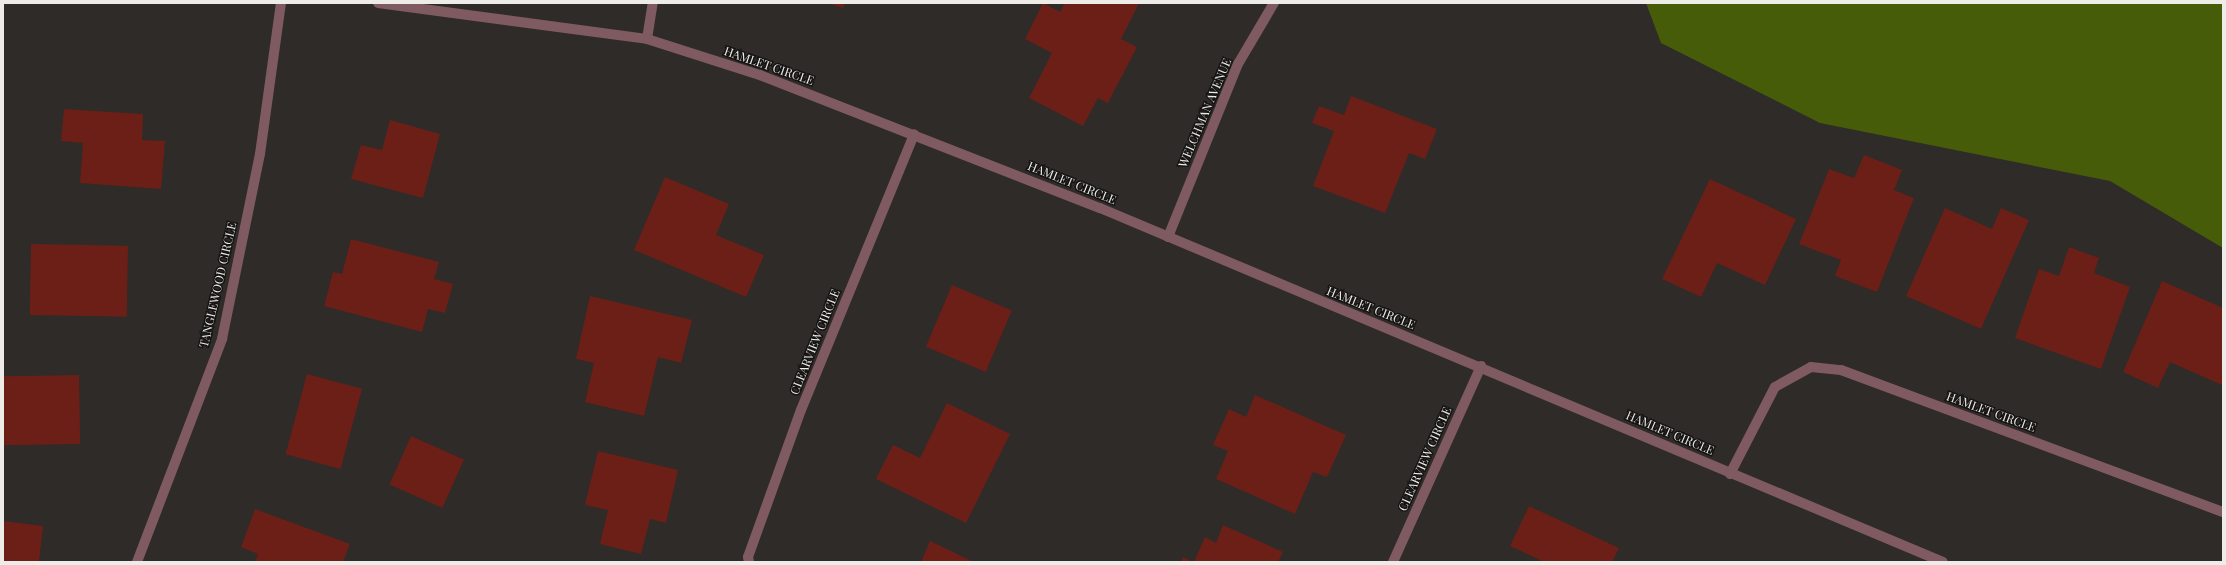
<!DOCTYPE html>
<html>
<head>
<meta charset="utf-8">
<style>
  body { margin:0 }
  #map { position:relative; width:2226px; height:565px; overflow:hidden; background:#2e2b28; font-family:"Playfair Display",serif }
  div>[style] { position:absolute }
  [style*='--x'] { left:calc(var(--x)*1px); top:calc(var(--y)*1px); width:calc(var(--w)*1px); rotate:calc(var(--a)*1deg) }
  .green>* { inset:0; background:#475c09 }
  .building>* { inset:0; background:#6b1f17; transform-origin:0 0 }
  .minor>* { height:10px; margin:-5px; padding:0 5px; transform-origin:5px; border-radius:5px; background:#7f5a60 }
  span { translate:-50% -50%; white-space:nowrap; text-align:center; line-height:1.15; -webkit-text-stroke:3px #151412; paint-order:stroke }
  .street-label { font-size:12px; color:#edece9 }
  .frame { position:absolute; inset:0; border:4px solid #edece9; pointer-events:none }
</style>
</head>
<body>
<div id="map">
  <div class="green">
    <i style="clip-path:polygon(1646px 3px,2223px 3px,2223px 248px,2110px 181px,1820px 123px,1661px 43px)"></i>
  </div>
  <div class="building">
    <i style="clip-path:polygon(827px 3px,845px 3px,843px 8px)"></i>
    <i style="clip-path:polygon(1043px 3px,1060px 12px,1065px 3px,1139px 3px,1121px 39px,1137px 47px,1108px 103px,1098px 98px,1083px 126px,1029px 98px,1052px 53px,1025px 39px)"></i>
    <i style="clip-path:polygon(1351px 96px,1437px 129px,1425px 159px,1409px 153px,1385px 213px,1313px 186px,1334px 131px,1312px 123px,1319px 106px,1344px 115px)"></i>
    <i style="clip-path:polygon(64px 109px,143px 114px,142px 140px,165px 141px,161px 189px,80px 183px,83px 143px,61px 141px)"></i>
    <i style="clip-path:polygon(390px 120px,440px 134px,423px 198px,351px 179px,361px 145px,382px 150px)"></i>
    <i style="clip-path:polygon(1864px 155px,1902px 170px,1894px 190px,1914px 198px,1877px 292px,1835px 276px,1841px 260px,1799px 244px,1829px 169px,1854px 178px)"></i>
    <i style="clip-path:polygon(665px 177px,729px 204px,716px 235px,764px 255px,746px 297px,634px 250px)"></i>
    <i style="clip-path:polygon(1710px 179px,1796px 219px,1765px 285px,1717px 263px,1701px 297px,1662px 279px)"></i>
    <i style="clip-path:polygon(1945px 208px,1992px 229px,2001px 208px,2029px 220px,1981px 329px,1906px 296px)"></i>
    <i style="clip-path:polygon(351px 239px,439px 262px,434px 279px,453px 284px,445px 313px,428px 309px,422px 332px,324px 306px,333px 272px,342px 274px)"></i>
    <i style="left:31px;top:244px;width:97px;height:71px;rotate:1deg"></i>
    <i style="clip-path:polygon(2069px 247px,2099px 258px,2094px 273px,2130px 287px,2101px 369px,2015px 338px,2039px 269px,2059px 276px)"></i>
    <i style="clip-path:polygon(2162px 281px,2223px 308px,2222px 385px,2170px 362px,2158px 388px,2123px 372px)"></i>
    <i style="left:952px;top:285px;width:65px;height:67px;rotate:23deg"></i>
    <i style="clip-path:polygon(590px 296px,692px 320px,681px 363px,658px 357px,644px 416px,585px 402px,594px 363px,576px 359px)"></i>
    <i style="left:307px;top:374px;width:57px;height:83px;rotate:15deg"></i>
    <i style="left:79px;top:375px;width:69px;height:76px;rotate:89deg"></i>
    <i style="clip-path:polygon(1255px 395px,1346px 435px,1327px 477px,1313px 472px,1295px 514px,1216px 479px,1228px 451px,1213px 445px,1229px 409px,1246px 417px)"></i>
    <i style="clip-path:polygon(947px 403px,1010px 434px,966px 523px,876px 479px,893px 445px,920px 458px)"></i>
    <i style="left:411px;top:436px;width:58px;height:53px;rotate:24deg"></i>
    <i style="clip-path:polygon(598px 451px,678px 470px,666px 523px,650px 519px,641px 554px,600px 544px,608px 510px,585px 505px)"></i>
    <i style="clip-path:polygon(1529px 506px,1619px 548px,1612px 562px,1544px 562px,1510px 546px)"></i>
    <i style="clip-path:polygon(255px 509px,350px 544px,343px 562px,255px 562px,258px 554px,241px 547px)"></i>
    <i style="clip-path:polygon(3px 521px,43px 526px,39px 562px,3px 562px)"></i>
    <i style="clip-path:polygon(1223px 525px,1283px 552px,1278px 562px,1181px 562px,1183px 557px,1194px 562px,1205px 537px,1216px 543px)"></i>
    <i style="clip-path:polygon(930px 541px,974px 562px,921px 562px)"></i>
  </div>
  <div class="minor">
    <i style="--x:378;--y:3;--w:271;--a:7.6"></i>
    <i style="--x:647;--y:39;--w:119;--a:17.7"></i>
    <i style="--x:760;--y:75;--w:365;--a:21.4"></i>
    <i style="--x:1100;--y:208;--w:914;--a:22.78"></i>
    <i style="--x:647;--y:39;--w:36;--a:-81"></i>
    <i style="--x:1168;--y:237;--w:187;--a:-68"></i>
    <i style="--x:1238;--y:64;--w:71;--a:-59.5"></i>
    <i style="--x:1730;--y:474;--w:98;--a:-62.7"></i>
    <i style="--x:1775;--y:387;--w:41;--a:-29.1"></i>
    <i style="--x:1811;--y:367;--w:30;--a:6"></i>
    <i style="--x:1841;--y:370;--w:408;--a:20.4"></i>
    <i style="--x:137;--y:562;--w:239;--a:-69.1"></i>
    <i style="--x:222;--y:339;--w:189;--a:-78.4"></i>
    <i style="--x:260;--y:154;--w:152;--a:-82.1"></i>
    <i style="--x:749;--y:562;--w:5;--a:-101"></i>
    <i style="--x:748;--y:557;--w:156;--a:-70.2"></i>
    <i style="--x:801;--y:410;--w:298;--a:-67.7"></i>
    <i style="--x:1393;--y:562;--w:215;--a:-65.8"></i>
  </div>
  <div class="street-label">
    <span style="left:769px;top:66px;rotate:19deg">HAMLET CIRCLE</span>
    <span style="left:1205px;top:113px;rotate:-67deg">WELCHMAN AVENUE</span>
    <span style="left:1072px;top:183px;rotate:22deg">HAMLET CIRCLE</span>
    <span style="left:218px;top:285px;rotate:-77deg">TANGLEWOOD CIRCLE</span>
    <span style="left:1371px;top:308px;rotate:22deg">HAMLET CIRCLE</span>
    <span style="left:815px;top:342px;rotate:-68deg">CLEARVIEW CIRCLE</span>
    <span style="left:1991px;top:412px;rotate:20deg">HAMLET CIRCLE</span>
    <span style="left:1670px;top:433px;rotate:23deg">HAMLET CIRCLE</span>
    <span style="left:1425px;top:459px;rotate:-66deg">CLEARVIEW CIRCLE</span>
  </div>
  <div class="frame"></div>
</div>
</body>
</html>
